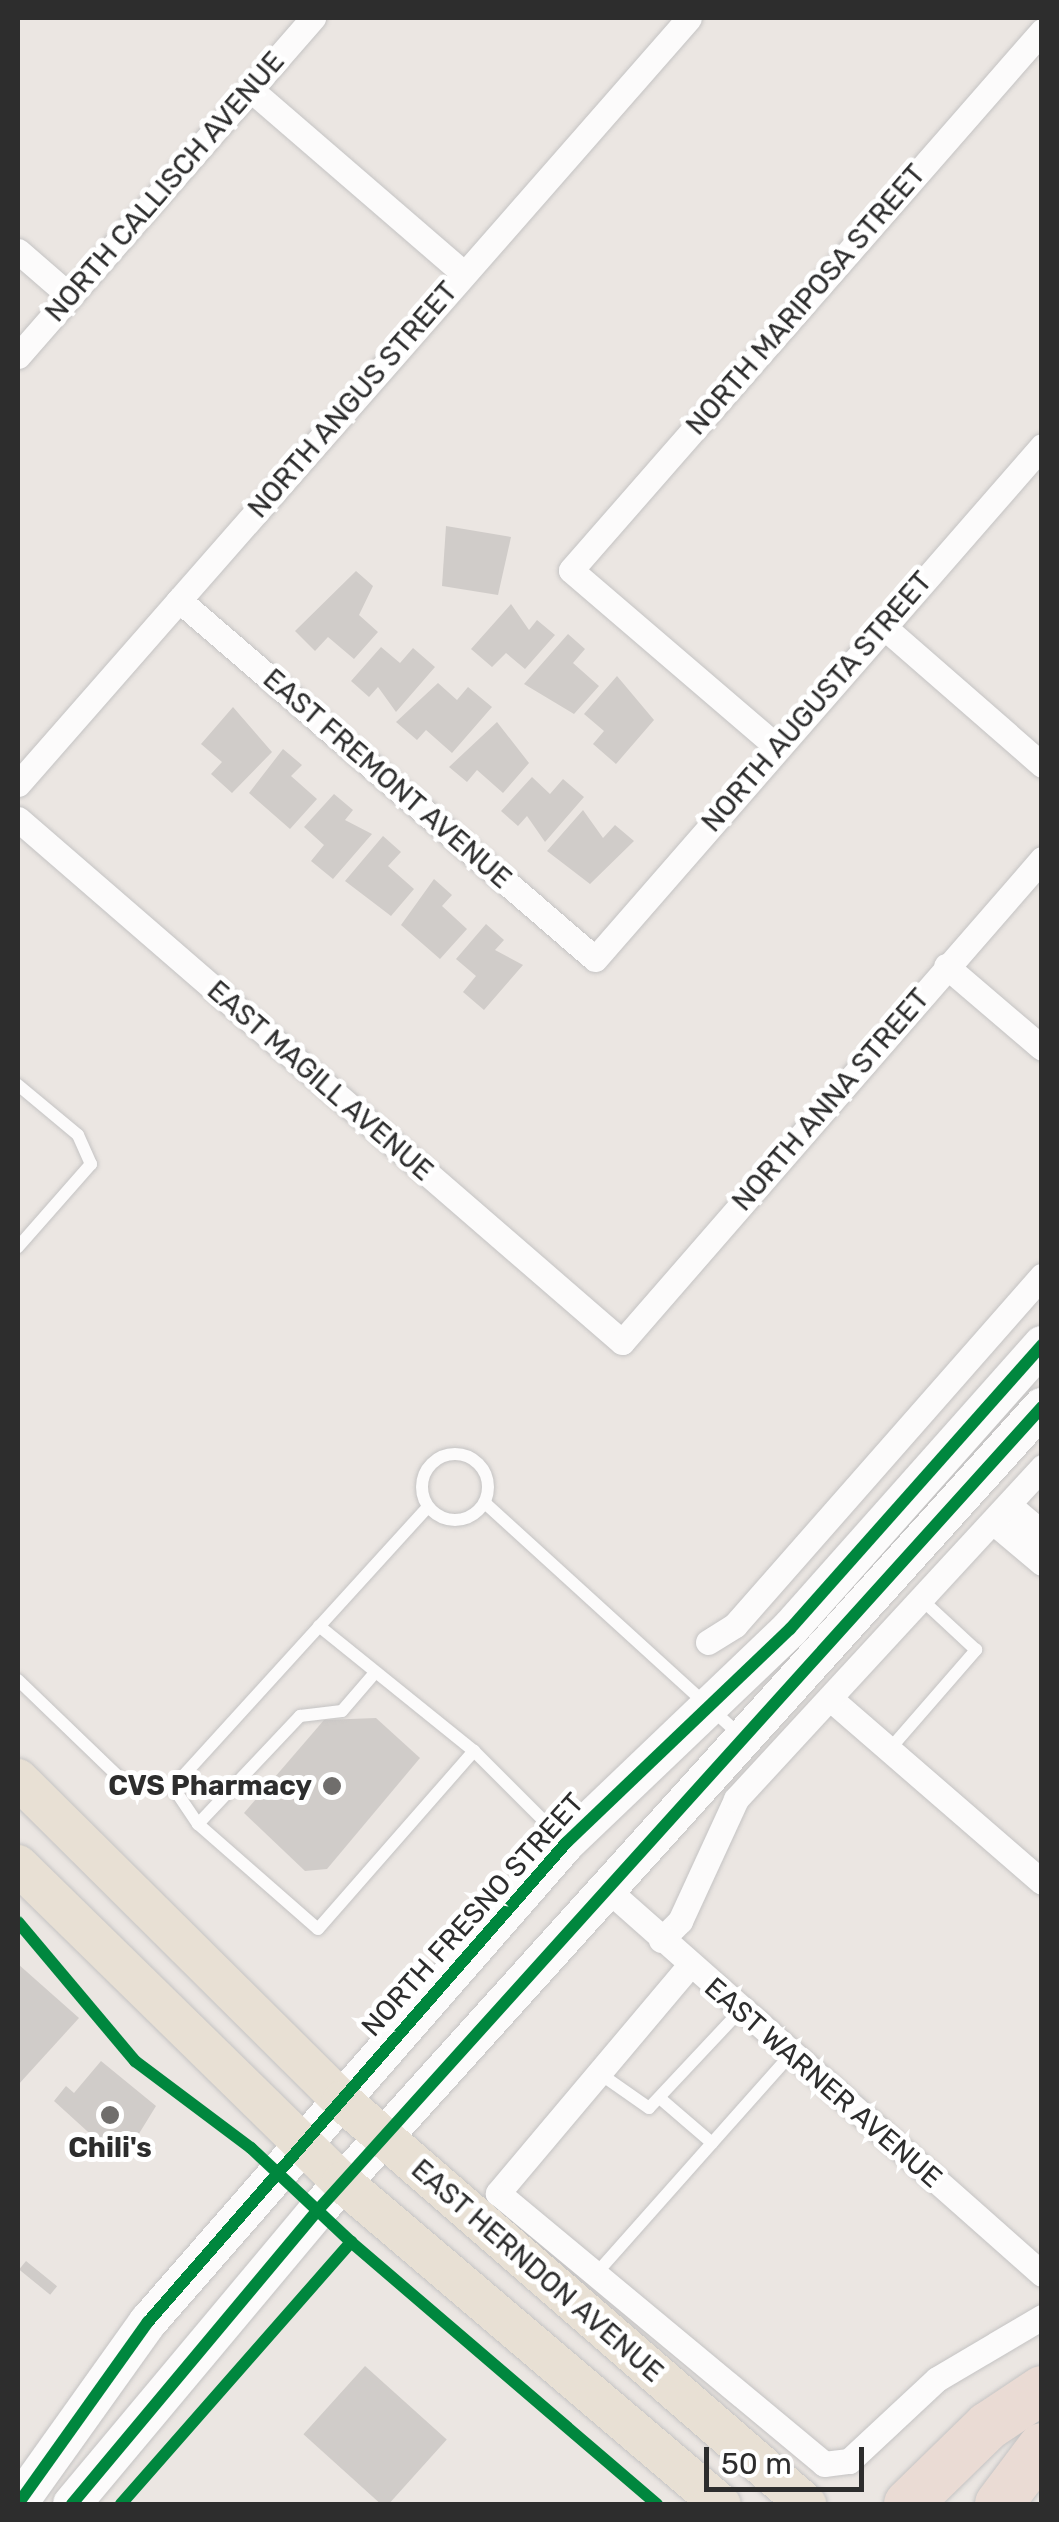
<!DOCTYPE html>
<html>
<head>
<meta charset="utf-8">
<style>
  body { margin:0 }
  #map { position:relative; width:1059px; height:2522px; overflow:hidden; background:#ebe6e2; font-family:Rubik,sans-serif }
  div>[style] { position:absolute }
  [style*='--x'] { left:calc(var(--x)*1px); top:calc(var(--y)*1px); width:calc(var(--w)*1px); rotate:calc(var(--a)*1deg) }
  .building>* { inset:0; background:#d0ccc9; transform-origin:0 0 }
  .roads { filter:drop-shadow(0 0 2px #c4c3c3) drop-shadow(0 0 2px #c4c3c3) }
  .service>* { height:12px; margin:-6px; padding:0 6px; transform-origin:6px; border-radius:6px; background:#fcfbfb }
  .service>.ring { margin:-6px; padding:0; box-sizing:content-box; background:none; border:12px solid #fcfbfb; border-radius:50% }
  .minor>* { height:25px; margin:-12.5px; padding:0 12.5px; transform-origin:12.5px; border-radius:12.5px; background:#fcfbfb }
  .secondary>* { height:38px; margin:-19px; padding:0 19px; transform-origin:19px; border-radius:19px; background:#fcfbfb }
  .primary>* { height:40px; margin:-20px; padding:0 20px; transform-origin:20px; border-radius:20px; background:#e8e0d4 }
  .motorway>* { height:48px; margin:-24px; padding:0 24px; transform-origin:24px; border-radius:24px; background:#eadbd4 }
  .cycleway>* { height:12px; margin:-6px; padding:0 6px; transform-origin:6px; border-radius:6px; background:#00873e }
  .dots>* { width:28px; height:28px; translate:-50% -50%; box-sizing:border-box; border:5px solid #fff; border-radius:50% }
  span { translate:-50% -50%; white-space:nowrap; text-align:center; line-height:1.15; -webkit-text-stroke:10px #fff; paint-order:stroke }
  .street-label { font-size:28px; color:#2d2d2d }
  .poi-label { font-size:28px; color:#2d2d2d; font-weight:700 }
  .right { translate:-100% -50%; text-align:right }
  .frame { position:absolute; inset:0; border:20px solid #2d2d2d; pointer-events:none }
  .scale { position:absolute; left:704px; top:2447px; width:160px; height:45px; box-sizing:border-box; border:5px solid #2d2d2d; border-top:0; padding-left:12px; font-size:30px; line-height:35px; white-space:nowrap; color:#2d2d2d; -webkit-text-stroke:8px #fff; paint-order:stroke }
</style>
</head>
<body>
<div id="map">
  <div class="building">
    <i style="clip-path:polygon(446px 526px,511px 537px,498px 595px,442px 586px)"></i>
    <i style="clip-path:polygon(356px 571px,373px 586px,359px 615px,378px 632px,354px 659px,328px 637px,315px 651px,295px 631px)"></i>
    <i style="clip-path:polygon(511px 604px,529px 630px,537px 620px,555px 635px,525px 669px,506px 653px,492px 667px,471px 649px)"></i>
    <i style="clip-path:polygon(568px 634px,585px 649px,573px 663px,599px 686px,574px 714px,524px 684px)"></i>
    <i style="clip-path:polygon(381px 647px,400px 663px,413px 648px,435px 667px,396px 712px,378px 687px,369px 697px,351px 681px)"></i>
    <i style="clip-path:polygon(617px 676px,654px 720px,616px 764px,593px 744px,604px 731px,584px 714px)"></i>
    <i style="clip-path:polygon(438px 683px,457px 700px,468px 687px,492px 707px,452px 753px,426px 730px,417px 740px,396px 722px)"></i>
    <i style="clip-path:polygon(233px 707px,272px 752px,232px 793px,211px 774px,222px 762px,201px 744px)"></i>
    <i style="clip-path:polygon(497px 722px,529px 763px,503px 793px,477px 770px,467px 782px,449px 767px)"></i>
    <i style="clip-path:polygon(283px 749px,302px 765px,291px 776px,317px 799px,290px 829px,249px 793px)"></i>
    <i style="clip-path:polygon(532px 777px,550px 794px,563px 779px,584px 797px,545px 842px,527px 816px,518px 826px,501px 811px)"></i>
    <i style="clip-path:polygon(334px 794px,353px 810px,345px 820px,372px 834px,333px 879px,311px 861px,324px 845px,304px 827px)"></i>
    <i style="clip-path:polygon(583px 810px,603px 838px,615px 825px,634px 841px,590px 884px,547px 851px)"></i>
    <i style="clip-path:polygon(383px 836px,401px 852px,388px 866px,414px 889px,391px 916px,345px 881px)"></i>
    <i style="clip-path:polygon(434px 879px,452px 895px,442px 906px,467px 929px,440px 959px,401px 925px)"></i>
    <i style="clip-path:polygon(486px 924px,504px 940px,495px 950px,523px 965px,484px 1010px,463px 992px,476px 976px,456px 959px)"></i>
    <i style="clip-path:polygon(376px 1718px,420px 1758px,327px 1869px,305px 1871px,244px 1813px,324px 1720px)"></i>
    <i style="clip-path:polygon(18px 1964px,79px 2018px,18px 2085px)"></i>
    <i style="clip-path:polygon(101px 2061px,156px 2106px,132px 2145px,109px 2151px,54px 2101px,66px 2086px,74px 2093px)"></i>
    <i style="left:26px;top:2261px;width:40px;height:11px;rotate:39deg"></i>
    <i style="left:365px;top:2366px;width:110px;height:92px;rotate:42deg"></i>
  </div>
  <div class="roads">
    <div class="service">
      <i style="--x:18;--y:1085;--w:78;--a:39.8"></i>
      <i style="--x:78;--y:1135;--w:32;--a:66"></i>
      <i style="--x:91;--y:1164;--w:111;--a:131.3"></i>
      <i class="ring" style="left:422px;top:1454px;width:54px;height:54px"></i>
      <i style="--x:485;--y:1503;--w:348;--a:42.3"></i>
      <i style="--x:319;--y:1626;--w:199;--a:38.9"></i>
      <i style="--x:474;--y:1751;--w:127;--a:45"></i>
      <i style="--x:18;--y:1680;--w:153;--a:43.9"></i>
      <i style="--x:128;--y:1786;--w:45;--a:1.3"></i>
      <i style="--x:173;--y:1787;--w:379;--a:-47.7"></i>
      <i style="--x:889;--y:1750;--w:133;--a:-49"></i>
      <i style="--x:976;--y:1650;--w:74;--a:-137.2"></i>
      <i style="--x:173;--y:1787;--w:45;--a:56"></i>
      <i style="--x:198;--y:1824;--w:159;--a:41.2"></i>
      <i style="--x:318;--y:1929;--w:237;--a:-48.8"></i>
      <i style="--x:198;--y:1824;--w:149;--a:-46.6"></i>
      <i style="--x:300;--y:1716;--w:42;--a:-6.8"></i>
      <i style="--x:342;--y:1711;--w:48;--a:-49.3"></i>
      <i style="--x:599;--y:2073;--w:61;--a:35"></i>
      <i style="--x:649;--y:2108;--w:134;--a:-46.8"></i>
      <i style="--x:662;--y:2100;--w:66;--a:40.7"></i>
      <i style="--x:594;--y:2276;--w:297;--a:-48.4"></i>
    </div>
    <div class="minor">
      <i style="--x:250;--y:89;--w:281;--a:40.8"></i>
      <i style="--x:18;--y:251;--w:69;--a:40.9"></i>
      <i style="--x:18;--y:356;--w:449;--a:-48.9"></i>
      <i style="--x:179;--y:600;--w:549;--a:40.79"></i>
      <i style="--x:595;--y:959;--w:680;--a:-48.93"></i>
      <i style="--x:884;--y:627;--w:210;--a:41.1"></i>
      <i style="--x:776;--y:746;--w:270;--a:-139.4"></i>
      <i style="--x:571;--y:570;--w:716;--a:-48.85"></i>
      <i style="--x:18;--y:784;--w:1018;--a:-48.78"></i>
      <i style="--x:18;--y:819;--w:799;--a:40.89"></i>
      <i style="--x:622;--y:1342;--w:640;--a:-48.99"></i>
      <i style="--x:946;--y:966;--w:126;--a:40.5"></i>
      <i style="--x:1009;--y:1505;--w:43;--a:40.3"></i>
      <i style="--x:993;--y:1522;--w:64;--a:39.9"></i>
      <i style="--x:708;--y:1642;--w:32;--a:-32"></i>
      <i style="--x:735;--y:1625;--w:465;--a:-48.7"></i>
      <i style="--x:833;--y:1701;--w:276;--a:40.9"></i>
      <i style="--x:607;--y:1889;--w:581;--a:41.51"></i>
      <i style="--x:661;--y:1940;--w:27;--a:-45"></i>
      <i style="--x:680;--y:1921;--w:134;--a:-65.3"></i>
      <i style="--x:736;--y:1799;--w:452;--a:-47.3"></i>
      <i style="--x:689;--y:1966;--w:297;--a:130.1"></i>
      <i style="--x:498;--y:2193;--w:424;--a:39.7"></i>
      <i style="--x:824;--y:2464;--w:25;--a:-7"></i>
      <i style="--x:849;--y:2461;--w:120;--a:-43"></i>
      <i style="--x:937;--y:2379;--w:122;--a:-30.6"></i>
    </div>
    <div class="secondary">
      <i style="--x:18;--y:2504;--w:224;--a:-54.5"></i>
      <i style="--x:148;--y:2322;--w:636;--a:-48.89"></i>
      <i style="--x:566;--y:1843;--w:310;--a:-43.7"></i>
      <i style="--x:790;--y:1629;--w:380;--a:-48.4"></i>
      <i style="--x:72;--y:2504;--w:382;--a:-50.1"></i>
      <i style="--x:317;--y:2211;--w:1083;--a:-47.96"></i>
    </div>
    <div class="primary">
      <i style="--x:18;--y:1779;--w:457;--a:44.8"></i>
      <i style="--x:342;--y:2101;--w:615;--a:40.98"></i>
      <i style="--x:18;--y:1865;--w:453;--a:44.4"></i>
      <i style="--x:342;--y:2182;--w:497;--a:40.4"></i>
    </div>
    <div class="motorway">
      <i style="--x:908;--y:2504;--w:112;--a:-44.3"></i>
      <i style="--x:988;--y:2426;--w:65;--a:-33.7"></i>
      <i style="--x:999;--y:2504;--w:71;--a:-53"></i>
    </div>
  </div>
  <div class="cycleway">
    <i style="--x:18;--y:1922;--w:182;--a:49.9"></i>
    <i style="--x:135;--y:2061;--w:145;--a:36.9"></i>
    <i style="--x:251;--y:2148;--w:137;--a:43.2"></i>
    <i style="--x:18;--y:2504;--w:224;--a:-54.5"></i>
    <i style="--x:148;--y:2322;--w:636;--a:-48.89"></i>
    <i style="--x:566;--y:1843;--w:310;--a:-43.7"></i>
    <i style="--x:790;--y:1629;--w:380;--a:-48.4"></i>
    <i style="--x:72;--y:2504;--w:382;--a:-50.1"></i>
    <i style="--x:317;--y:2211;--w:1083;--a:-47.96"></i>
    <i style="--x:121;--y:2504;--w:349;--a:-48.7"></i>
    <i style="--x:351;--y:2242;--w:403;--a:40.6"></i>
  </div>
  <div class="dots">
    <i style="left:332px;top:1786px;background:#706e6c"></i>
    <i style="left:110px;top:2115px;background:#706e6c"></i>
  </div>
  <div class="street-label">
    <span style="left:165px;top:187px;rotate:-49deg">NORTH CALLISCH AVENUE</span>
    <span style="left:806px;top:300px;rotate:-49deg">NORTH MARIPOSA STREET</span>
    <span style="left:353px;top:400px;rotate:-49deg">NORTH ANGUS STREET</span>
    <span style="left:817px;top:702px;rotate:-49deg">NORTH AUGUSTA STREET</span>
    <span style="left:387px;top:779px;rotate:41deg">EAST FREMONT AVENUE</span>
    <span style="left:320px;top:1081px;rotate:41deg">EAST MAGILL AVENUE</span>
    <span style="left:831px;top:1100px;rotate:-49deg">NORTH ANNA STREET</span>
    <span style="left:473px;top:1915px;rotate:-48deg">NORTH FRESNO STREET</span>
    <span style="left:823px;top:2083px;rotate:41deg">EAST WARNER AVENUE</span>
    <span style="left:537px;top:2271px;rotate:41deg">EAST HERNDON AVENUE</span>
  </div>
  <div class="poi-label">
    <span class="right" style="left:312px;top:1786px">CVS Pharmacy</span>
    <span style="left:110px;top:2148px">Chili's</span>
  </div>
  <div class="frame"></div>
  <div class="scale">50 m</div>
</div>
</body>
</html>
